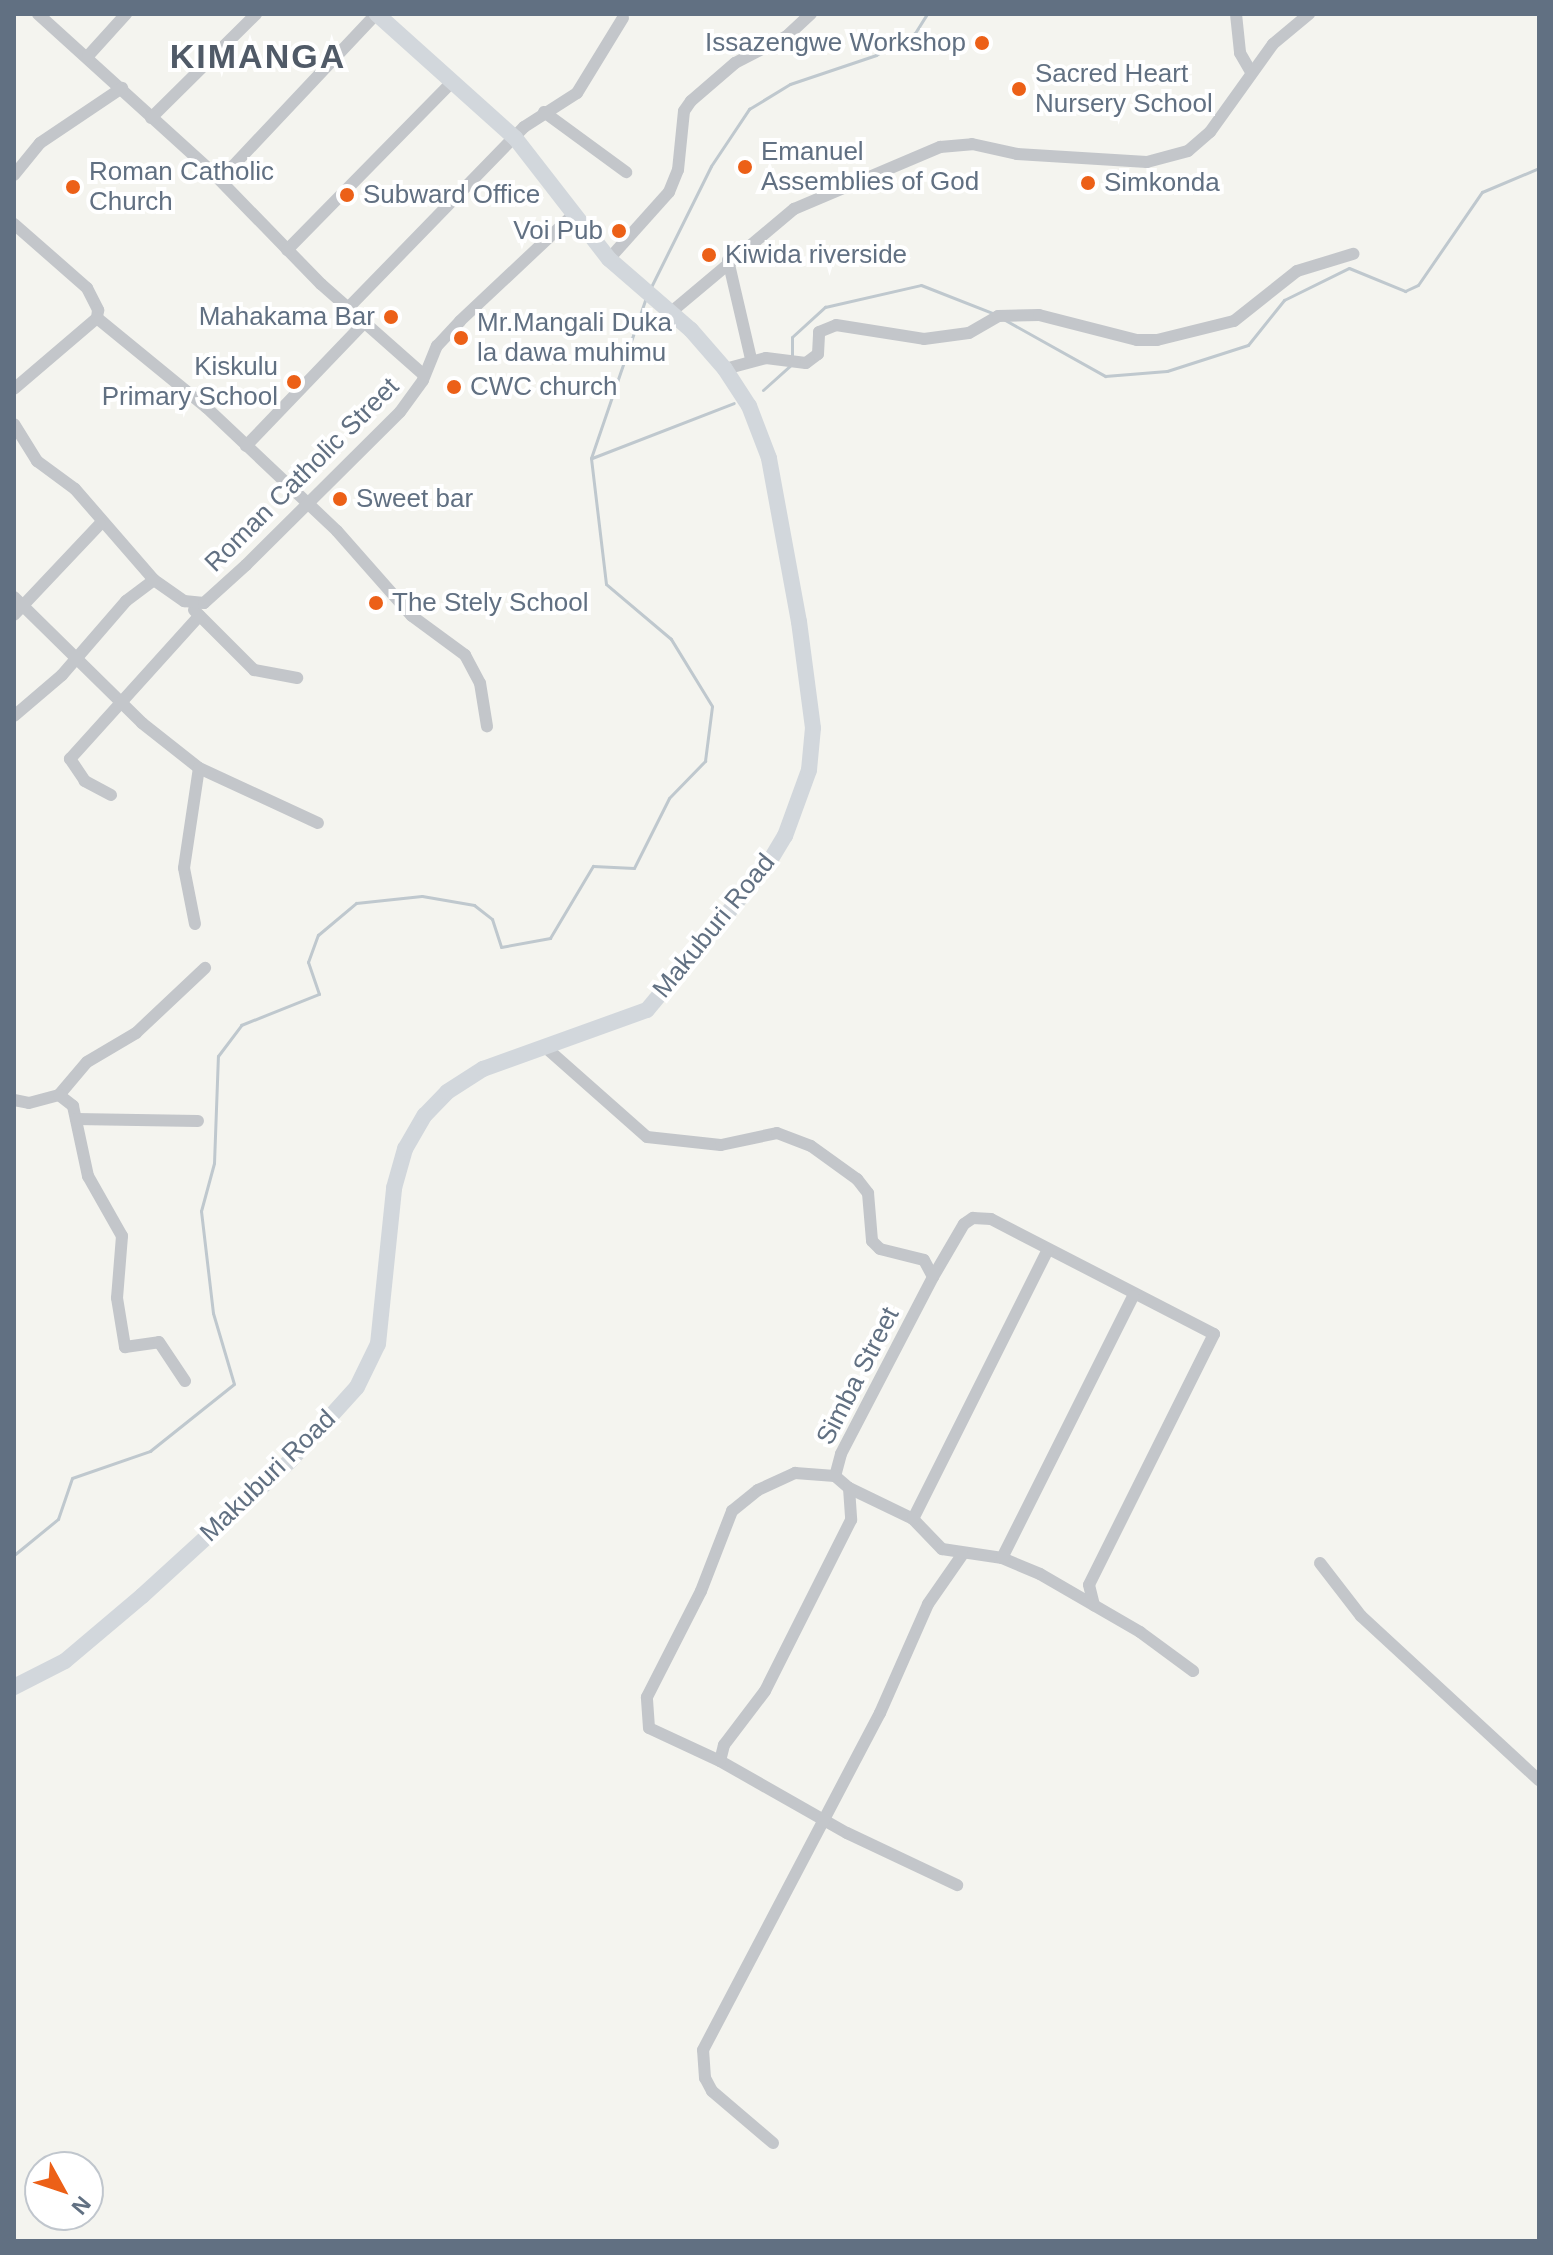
<!DOCTYPE html>
<html>
<head>
<meta charset="utf-8">
<style>
  body { margin:0 }
  #map { position:relative; width:1553px; height:2255px; overflow:hidden; background:#f4f4ef; font-family:Arial,sans-serif }
  div>[style] { position:absolute }
  [style*='--x'] { left:calc(var(--x)*1px); top:calc(var(--y)*1px); width:calc(var(--w)*1px); rotate:calc(var(--a)*1deg) }
  .stream>* { height:3px; margin:-1.5px; padding:0 1.5px; transform-origin:1.5px; border-radius:1.5px; background:#bfc8ce }
  .street>* { height:12px; margin:-6px; padding:0 6px; transform-origin:6px; border-radius:6px; background:#c3c6ca }
  .secondary>* { height:16px; margin:-8px; padding:0 8px; transform-origin:8px; border-radius:8px; background:#d2d7dc }
  .dots>* { width:22px; height:22px; translate:-50% -50%; box-sizing:border-box; border:4px solid #fff; border-radius:50% }
  span { translate:-50% -50%; white-space:nowrap; text-align:center; line-height:1.15; -webkit-text-stroke:8px #fff; paint-order:stroke }
  .poi-label { font-size:26px; color:#617082 }
  .right { translate:-100% -50%; text-align:right }
  .left { translate:0 -50%; text-align:left }
  .street-label { font-size:26px; color:#617082 }
  .district-label { font-size:34px; color:#505a67; font-weight:700; letter-spacing:2px }
  .frame { position:absolute; inset:0; border:16px solid #617082; pointer-events:none }
  .north { position:absolute; left:24px; top:2151px; width:80px; height:80px; box-sizing:border-box; background:#fff; border:2px solid #c0c6cd; border-radius:50%; rotate:130deg; font-size:22px; font-weight:700; line-height:32px; text-align:center; color:#617082 }
  .north::after { content:''; display:block; margin:auto; width:28px; height:36px; background:#ec6017; clip-path:polygon(50% 0,100% 100%,50% 72%,0 100%) }
</style>
</head>
<body>
<div id="map">
  <div class="stream">
    <i style="--x:650;--y:289;--w:137;--a:-63.6"></i>
    <i style="--x:711;--y:166;--w:69;--a:-56.3"></i>
    <i style="--x:749;--y:109;--w:48;--a:-31.4"></i>
    <i style="--x:790;--y:84;--w:91;--a:-18.6"></i>
    <i style="--x:876;--y:55;--w:45;--a:-29.4"></i>
    <i style="--x:915;--y:33;--w:22;--a:-58"></i>
    <i style="--x:1005;--y:320;--w:115;--a:29.2"></i>
    <i style="--x:1105;--y:376;--w:62;--a:-4.6"></i>
    <i style="--x:1167;--y:371;--w:85;--a:-17.8"></i>
    <i style="--x:1248;--y:345;--w:58;--a:-51.3"></i>
    <i style="--x:1284;--y:300;--w:72;--a:-26.2"></i>
    <i style="--x:1349;--y:268;--w:61;--a:22.3"></i>
    <i style="--x:1405;--y:291;--w:14;--a:-25"></i>
    <i style="--x:1418;--y:285;--w:113;--a:-55.5"></i>
    <i style="--x:1482;--y:192;--w:62;--a:-22.8"></i>
    <i style="--x:792;--y:358;--w:21;--a:-90"></i>
    <i style="--x:792;--y:337;--w:45;--a:-42.3"></i>
    <i style="--x:825;--y:307;--w:98;--a:-12.9"></i>
    <i style="--x:921;--y:285;--w:79;--a:21.4"></i>
    <i style="--x:763;--y:390;--w:38;--a:-42"></i>
    <i style="--x:592;--y:458;--w:152;--a:-21.2"></i>
    <i style="--x:14;--y:1555;--w:57;--a:-39.3"></i>
    <i style="--x:58;--y:1519;--w:43;--a:-71.1"></i>
    <i style="--x:72;--y:1478;--w:83;--a:-19.1"></i>
    <i style="--x:150;--y:1451;--w:107;--a:-38.6"></i>
    <i style="--x:234;--y:1384;--w:74;--a:-106.5"></i>
    <i style="--x:213;--y:1313;--w:103;--a:-96.7"></i>
    <i style="--x:201;--y:1211;--w:50;--a:-74.8"></i>
    <i style="--x:214;--y:1163;--w:107;--a:-87.9"></i>
    <i style="--x:218;--y:1056;--w:39;--a:-53"></i>
    <i style="--x:241;--y:1025;--w:84;--a:-21.7"></i>
    <i style="--x:319;--y:994;--w:34;--a:-109"></i>
    <i style="--x:308;--y:962;--w:29;--a:-70"></i>
    <i style="--x:318;--y:935;--w:50;--a:-40.1"></i>
    <i style="--x:356;--y:903;--w:66;--a:-6.1"></i>
    <i style="--x:422;--y:896;--w:53;--a:9.8"></i>
    <i style="--x:474;--y:905;--w:23;--a:38"></i>
    <i style="--x:492;--y:919;--w:29;--a:72"></i>
    <i style="--x:501;--y:947;--w:50;--a:-10.4"></i>
    <i style="--x:550;--y:938;--w:84;--a:-59.2"></i>
    <i style="--x:593;--y:866;--w:41;--a:2.8"></i>
    <i style="--x:634;--y:868;--w:78;--a:-63.4"></i>
    <i style="--x:669;--y:798;--w:52;--a:-45.8"></i>
    <i style="--x:705;--y:761;--w:55;--a:-82.7"></i>
    <i style="--x:712;--y:706;--w:79;--a:-121.5"></i>
    <i style="--x:671;--y:639;--w:85;--a:-139.8"></i>
    <i style="--x:606;--y:584;--w:127;--a:-96.8"></i>
    <i style="--x:591;--y:458;--w:167;--a:-71.1"></i>
  </div>
  <div class="street">
    <i style="--x:38;--y:14;--w:234;--a:42.2"></i>
    <i style="--x:211;--y:171;--w:21;--a:-11"></i>
    <i style="--x:232;--y:167;--w:210;--a:-46.7"></i>
    <i style="--x:1236;--y:14;--w:39;--a:84"></i>
    <i style="--x:1240;--y:53;--w:22;--a:60"></i>
    <i style="--x:88;--y:56;--w:57;--a:-47.9"></i>
    <i style="--x:544;--y:112;--w:102;--a:36.2"></i>
    <i style="--x:151;--y:118;--w:148;--a:-44.7"></i>
    <i style="--x:211;--y:171;--w:158;--a:45.8"></i>
    <i style="--x:321;--y:284;--w:137;--a:41.5"></i>
    <i style="--x:14;--y:175;--w:41;--a:-50.9"></i>
    <i style="--x:40;--y:143;--w:99;--a:-33.9"></i>
    <i style="--x:14;--y:224;--w:97;--a:41.2"></i>
    <i style="--x:87;--y:288;--w:25;--a:63"></i>
    <i style="--x:98;--y:310;--w:8;--a:97"></i>
    <i style="--x:97;--y:318;--w:109;--a:139.5"></i>
    <i style="--x:287;--y:250;--w:235;--a:-45.5"></i>
    <i style="--x:609;--y:259;--w:90;--a:-48.2"></i>
    <i style="--x:669;--y:192;--w:24;--a:-68"></i>
    <i style="--x:678;--y:170;--w:59;--a:-84.2"></i>
    <i style="--x:684;--y:111;--w:12;--a:-55"></i>
    <i style="--x:691;--y:101;--w:58;--a:-40.8"></i>
    <i style="--x:735;--y:63;--w:59;--a:-27.4"></i>
    <i style="--x:787;--y:36;--w:33;--a:-43"></i>
    <i style="--x:728;--y:260;--w:102;--a:76.9"></i>
    <i style="--x:349;--y:307;--w:251;--a:-45.8"></i>
    <i style="--x:524;--y:127;--w:63;--a:-32.7"></i>
    <i style="--x:577;--y:93;--w:88;--a:-58.5"></i>
    <i style="--x:670;--y:313;--w:162;--a:-40"></i>
    <i style="--x:794;--y:209;--w:159;--a:-23"></i>
    <i style="--x:940;--y:147;--w:32;--a:-5"></i>
    <i style="--x:972;--y:144;--w:46;--a:12.5"></i>
    <i style="--x:1017;--y:154;--w:130;--a:3.5"></i>
    <i style="--x:1147;--y:162;--w:42;--a:-15"></i>
    <i style="--x:1188;--y:151;--w:29;--a:-41"></i>
    <i style="--x:1210;--y:132;--w:108;--a:-54.4"></i>
    <i style="--x:1273;--y:44;--w:47;--a:-39.8"></i>
    <i style="--x:97;--y:318;--w:142;--a:39.3"></i>
    <i style="--x:207;--y:408;--w:179;--a:43.4"></i>
    <i style="--x:337;--y:531;--w:113;--a:48.6"></i>
    <i style="--x:412;--y:616;--w:66;--a:36.3"></i>
    <i style="--x:465;--y:655;--w:32;--a:62"></i>
    <i style="--x:480;--y:683;--w:44;--a:80.8"></i>
    <i style="--x:725;--y:369;--w:42;--a:-15"></i>
    <i style="--x:766;--y:358;--w:40;--a:7.1"></i>
    <i style="--x:806;--y:363;--w:15;--a:-37"></i>
    <i style="--x:818;--y:354;--w:22;--a:-87"></i>
    <i style="--x:819;--y:332;--w:18;--a:-22"></i>
    <i style="--x:836;--y:325;--w:89;--a:9"></i>
    <i style="--x:924;--y:339;--w:45;--a:-7.6"></i>
    <i style="--x:969;--y:333;--w:34;--a:-30"></i>
    <i style="--x:998;--y:316;--w:41;--a:-1.4"></i>
    <i style="--x:1039;--y:315;--w:101;--a:14.3"></i>
    <i style="--x:1137;--y:340;--w:20;--a:0"></i>
    <i style="--x:1157;--y:340;--w:79;--a:-13.9"></i>
    <i style="--x:1234;--y:321;--w:80;--a:-38.4"></i>
    <i style="--x:1297;--y:271;--w:59;--a:-16.9"></i>
    <i style="--x:14;--y:424;--w:44;--a:58.1"></i>
    <i style="--x:37;--y:461;--w:47;--a:36.4"></i>
    <i style="--x:75;--y:489;--w:121;--a:49"></i>
    <i style="--x:246;--y:446;--w:173;--a:-46.2"></i>
    <i style="--x:14;--y:597;--w:180;--a:44.5"></i>
    <i style="--x:142;--y:723;--w:73;--a:38.3"></i>
    <i style="--x:199;--y:768;--w:131;--a:24.8"></i>
    <i style="--x:194;--y:610;--w:85;--a:45"></i>
    <i style="--x:254;--y:670;--w:44;--a:10.5"></i>
    <i style="--x:14;--y:615;--w:125;--a:-46.6"></i>
    <i style="--x:14;--y:716;--w:63;--a:-40.5"></i>
    <i style="--x:62;--y:675;--w:98;--a:-49.1"></i>
    <i style="--x:126;--y:601;--w:35;--a:-37"></i>
    <i style="--x:154;--y:580;--w:37;--a:35"></i>
    <i style="--x:184;--y:601;--w:20;--a:6"></i>
    <i style="--x:204;--y:603;--w:57;--a:-42.1"></i>
    <i style="--x:246;--y:565;--w:217;--a:-44.8"></i>
    <i style="--x:400;--y:412;--w:39;--a:-54"></i>
    <i style="--x:423;--y:380;--w:37;--a:-68"></i>
    <i style="--x:437;--y:346;--w:34;--a:-47"></i>
    <i style="--x:460;--y:321;--w:154;--a:-43.2"></i>
    <i style="--x:111;--y:795;--w:30;--a:-152"></i>
    <i style="--x:85;--y:781;--w:27;--a:-124"></i>
    <i style="--x:70;--y:759;--w:193;--a:-47.9"></i>
    <i style="--x:195;--y:924;--w:57;--a:-101.1"></i>
    <i style="--x:184;--y:868;--w:101;--a:-81.5"></i>
    <i style="--x:544;--y:1046;--w:137;--a:41.5"></i>
    <i style="--x:647;--y:1137;--w:74;--a:6.2"></i>
    <i style="--x:721;--y:1145;--w:57;--a:-12.1"></i>
    <i style="--x:777;--y:1133;--w:36;--a:21"></i>
    <i style="--x:811;--y:1146;--w:57;--a:35.7"></i>
    <i style="--x:857;--y:1179;--w:18;--a:52"></i>
    <i style="--x:868;--y:1193;--w:48;--a:85.2"></i>
    <i style="--x:872;--y:1241;--w:11;--a:45"></i>
    <i style="--x:880;--y:1249;--w:45;--a:14"></i>
    <i style="--x:924;--y:1260;--w:19;--a:62"></i>
    <i style="--x:933;--y:1277;--w:199;--a:117.5"></i>
    <i style="--x:841;--y:1454;--w:23;--a:105"></i>
    <i style="--x:835;--y:1476;--w:18;--a:41"></i>
    <i style="--x:849;--y:1488;--w:71;--a:25.8"></i>
    <i style="--x:913;--y:1519;--w:42;--a:46"></i>
    <i style="--x:942;--y:1549;--w:61;--a:8.5"></i>
    <i style="--x:1002;--y:1558;--w:41;--a:22.8"></i>
    <i style="--x:1040;--y:1574;--w:116;--a:30.1"></i>
    <i style="--x:1140;--y:1632;--w:66;--a:36.3"></i>
    <i style="--x:59;--y:1095;--w:43;--a:-49.7"></i>
    <i style="--x:87;--y:1062;--w:57;--a:-30.6"></i>
    <i style="--x:136;--y:1033;--w:95;--a:-43.3"></i>
    <i style="--x:14;--y:1100;--w:15;--a:11"></i>
    <i style="--x:29;--y:1103;--w:31;--a:-15"></i>
    <i style="--x:59;--y:1095;--w:18;--a:38"></i>
    <i style="--x:73;--y:1106;--w:72;--a:77.9"></i>
    <i style="--x:88;--y:1176;--w:69;--a:60.5"></i>
    <i style="--x:122;--y:1236;--w:62;--a:94.6"></i>
    <i style="--x:117;--y:1298;--w:50;--a:80.7"></i>
    <i style="--x:125;--y:1347;--w:34;--a:-8"></i>
    <i style="--x:159;--y:1342;--w:47;--a:56.3"></i>
    <i style="--x:76;--y:1119;--w:122;--a:0.9"></i>
    <i style="--x:933;--y:1277;--w:61;--a:-59.7"></i>
    <i style="--x:964;--y:1224;--w:11;--a:-34"></i>
    <i style="--x:973;--y:1218;--w:18;--a:3"></i>
    <i style="--x:991;--y:1219;--w:251;--a:27.3"></i>
    <i style="--x:1214;--y:1334;--w:280;--a:116.5"></i>
    <i style="--x:1089;--y:1585;--w:21;--a:76"></i>
    <i style="--x:849;--y:1488;--w:32;--a:86"></i>
    <i style="--x:851;--y:1520;--w:191;--a:116.7"></i>
    <i style="--x:765;--y:1691;--w:68;--a:127.2"></i>
    <i style="--x:724;--y:1745;--w:16;--a:104"></i>
    <i style="--x:720;--y:1761;--w:146;--a:29.6"></i>
    <i style="--x:847;--y:1833;--w:122;--a:25.3"></i>
    <i style="--x:913;--y:1519;--w:300;--a:-63.4"></i>
    <i style="--x:1002;--y:1558;--w:293;--a:-63.4"></i>
    <i style="--x:1320;--y:1563;--w:67;--a:52.3"></i>
    <i style="--x:1361;--y:1616;--w:242;--a:42.7"></i>
    <i style="--x:720;--y:1761;--w:78;--a:-155.1"></i>
    <i style="--x:649;--y:1728;--w:31;--a:-94"></i>
    <i style="--x:647;--y:1697;--w:119;--a:-63"></i>
    <i style="--x:701;--y:1591;--w:86;--a:-68.8"></i>
    <i style="--x:732;--y:1511;--w:33;--a:-39"></i>
    <i style="--x:758;--y:1490;--w:41;--a:-24.7"></i>
    <i style="--x:795;--y:1473;--w:40;--a:4.3"></i>
    <i style="--x:773;--y:2143;--w:80;--a:-139.6"></i>
    <i style="--x:712;--y:2091;--w:15;--a:-118"></i>
    <i style="--x:705;--y:2078;--w:28;--a:-94"></i>
    <i style="--x:703;--y:2050;--w:381;--a:-62.3"></i>
    <i style="--x:880;--y:1713;--w:119;--a:-66.2"></i>
    <i style="--x:928;--y:1604;--w:60;--a:-55.2"></i>
  </div>
  <div class="secondary">
    <i style="--x:14;--y:1687;--w:57;--a:-27"></i>
    <i style="--x:65;--y:1661;--w:101;--a:-40.2"></i>
    <i style="--x:142;--y:1596;--w:202;--a:-42.4"></i>
    <i style="--x:291;--y:1460;--w:98;--a:-47.9"></i>
    <i style="--x:357;--y:1387;--w:48;--a:-64"></i>
    <i style="--x:378;--y:1344;--w:157;--a:-84.1"></i>
    <i style="--x:394;--y:1188;--w:41;--a:-74.2"></i>
    <i style="--x:405;--y:1149;--w:39;--a:-60"></i>
    <i style="--x:425;--y:1115;--w:32;--a:-46"></i>
    <i style="--x:447;--y:1092;--w:43;--a:-32.6"></i>
    <i style="--x:483;--y:1069;--w:174;--a:-19.8"></i>
    <i style="--x:647;--y:1010;--w:190;--a:-50.3"></i>
    <i style="--x:768;--y:864;--w:33;--a:-59"></i>
    <i style="--x:785;--y:836;--w:70;--a:-70"></i>
    <i style="--x:809;--y:770;--w:42;--a:-84.6"></i>
    <i style="--x:813;--y:728;--w:107;--a:-97.5"></i>
    <i style="--x:799;--y:622;--w:167;--a:-100.4"></i>
    <i style="--x:769;--y:458;--w:56;--a:-111"></i>
    <i style="--x:749;--y:406;--w:44;--a:-123"></i>
    <i style="--x:725;--y:369;--w:52;--a:-131.1"></i>
    <i style="--x:691;--y:330;--w:108;--a:-139.1"></i>
    <i style="--x:609;--y:259;--w:153;--a:-127.8"></i>
    <i style="--x:515;--y:138;--w:186;--a:-138.1"></i>
  </div>
  <div class="dots">
    <i style="left:982px;top:43px;background:#ec6017"></i>
    <i style="left:1019px;top:89px;background:#ec6017"></i>
    <i style="left:745px;top:167px;background:#ec6017"></i>
    <i style="left:1088px;top:183px;background:#ec6017"></i>
    <i style="left:73px;top:187px;background:#ec6017"></i>
    <i style="left:347px;top:195px;background:#ec6017"></i>
    <i style="left:619px;top:231px;background:#ec6017"></i>
    <i style="left:709px;top:255px;background:#ec6017"></i>
    <i style="left:391px;top:317px;background:#ec6017"></i>
    <i style="left:461px;top:338px;background:#ec6017"></i>
    <i style="left:294px;top:382px;background:#ec6017"></i>
    <i style="left:454px;top:387px;background:#ec6017"></i>
    <i style="left:340px;top:499px;background:#ec6017"></i>
    <i style="left:376px;top:603px;background:#ec6017"></i>
  </div>
  <div class="poi-label">
    <span class="right" style="left:966px;top:43px">Issazengwe Workshop</span>
    <span class="left" style="left:1035px;top:89px">Sacred Heart<br>Nursery School</span>
    <span class="left" style="left:761px;top:167px">Emanuel<br>Assemblies of God</span>
    <span class="left" style="left:89px;top:187px">Roman Catholic<br>Church</span>
    <span class="left" style="left:1104px;top:183px">Simkonda</span>
    <span class="left" style="left:363px;top:195px">Subward Office</span>
    <span class="right" style="left:603px;top:231px">Voi Pub</span>
    <span class="left" style="left:725px;top:255px">Kiwida riverside</span>
    <span class="right" style="left:375px;top:317px">Mahakama Bar</span>
    <span class="left" style="left:477px;top:338px">Mr.Mangali Duka<br>la dawa muhimu</span>
    <span class="right" style="left:278px;top:382px">Kiskulu<br>Primary School</span>
    <span class="left" style="left:470px;top:387px">CWC church</span>
    <span class="left" style="left:356px;top:499px">Sweet bar</span>
    <span class="left" style="left:392px;top:603px">The Stely School</span>
  </div>
  <div class="street-label">
    <span style="left:302px;top:475px;rotate:-45deg">Roman Catholic Street</span>
    <span style="left:714px;top:926px;rotate:-51deg">Makuburi Road</span>
    <span style="left:858px;top:1376px;rotate:-63deg">Simba Street</span>
    <span style="left:268px;top:1476px;rotate:-44deg">Makuburi Road</span>
  </div>
  <div class="district-label">
    <span style="left:258px;top:57px">KIMANGA</span>
  </div>
  <div class="frame"></div>
  <div class="north">N</div>
</div>
</body>
</html>
